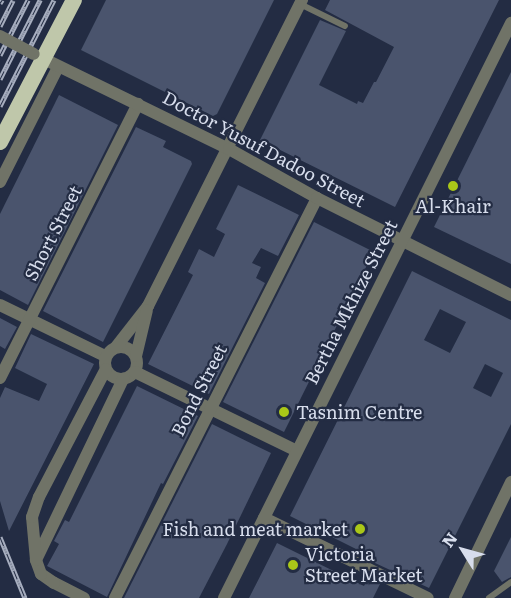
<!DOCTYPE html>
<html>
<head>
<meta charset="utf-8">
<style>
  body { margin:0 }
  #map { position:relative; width:511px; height:598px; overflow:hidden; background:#232c43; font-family:Literata,serif }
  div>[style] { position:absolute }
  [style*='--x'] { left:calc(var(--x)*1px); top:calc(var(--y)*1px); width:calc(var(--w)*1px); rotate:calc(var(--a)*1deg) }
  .building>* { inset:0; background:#4a546d }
  .service>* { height:6px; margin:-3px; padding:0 3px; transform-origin:3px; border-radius:3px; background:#707367 }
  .minor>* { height:12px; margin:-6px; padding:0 6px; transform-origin:6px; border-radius:6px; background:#707367 }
  .minor>.ring { margin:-6px; padding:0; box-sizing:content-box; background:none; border:12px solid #707367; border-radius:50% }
  .tertiary>* { height:12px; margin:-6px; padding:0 6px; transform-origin:6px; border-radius:6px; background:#707367 }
  .trunk>* { height:16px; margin:-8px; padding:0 8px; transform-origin:8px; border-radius:8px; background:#bfc7aa }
  .rail>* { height:5px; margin-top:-2.5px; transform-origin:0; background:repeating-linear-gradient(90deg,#232c43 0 9px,#a7aebf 0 18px); box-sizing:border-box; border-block:2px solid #a7aebf }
  .tertiary-bridge>* { height:12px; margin:-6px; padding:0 6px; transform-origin:6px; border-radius:6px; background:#707367 }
  .dots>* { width:16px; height:16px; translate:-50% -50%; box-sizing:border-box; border:3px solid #232c43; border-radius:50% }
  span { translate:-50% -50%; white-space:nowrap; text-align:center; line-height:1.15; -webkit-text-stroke:4.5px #232c43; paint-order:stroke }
  .street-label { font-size:18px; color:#d7ddec }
  .poi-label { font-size:18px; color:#d7ddec }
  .left { translate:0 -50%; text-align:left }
  .right { translate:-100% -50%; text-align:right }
  .north { position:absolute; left:433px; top:520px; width:60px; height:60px; -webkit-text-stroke:4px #232c43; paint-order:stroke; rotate:307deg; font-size:16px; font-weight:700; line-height:24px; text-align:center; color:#d7ddec }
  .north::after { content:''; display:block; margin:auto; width:21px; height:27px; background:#d7ddec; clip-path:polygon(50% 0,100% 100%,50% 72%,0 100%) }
</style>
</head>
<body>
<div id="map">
  <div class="building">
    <i style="clip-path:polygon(106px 0,274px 0,217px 114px,213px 116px,81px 50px)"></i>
    <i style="clip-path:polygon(330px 0,499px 0,395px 207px,260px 140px,320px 20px,346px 31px,319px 85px,357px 104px,358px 101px,363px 103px,374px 82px,376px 82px,394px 47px,325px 10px)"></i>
    <i style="clip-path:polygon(511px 72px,511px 264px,434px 227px)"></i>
    <i style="clip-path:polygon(59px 95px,118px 125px,28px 305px,0 290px,0 214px)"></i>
    <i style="clip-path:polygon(136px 127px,166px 141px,163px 147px,191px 161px,192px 164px,103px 342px,43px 311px)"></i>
    <i style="clip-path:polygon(238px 185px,299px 215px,278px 256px,261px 248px,252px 263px,261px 267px,256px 278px,265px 283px,209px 394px,148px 364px,193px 275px,188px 272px,199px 249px,214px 257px,225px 234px,216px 229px)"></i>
    <i style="clip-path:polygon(314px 222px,370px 250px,372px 255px,284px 432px,223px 402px)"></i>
    <i style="clip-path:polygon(evenodd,412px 271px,511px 320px,511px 424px,429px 588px,375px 563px,372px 557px,290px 516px,412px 271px,440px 309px,466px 322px,450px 353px,424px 340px,440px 309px,412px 271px,485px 364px,503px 373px,491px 397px,473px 388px,485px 364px)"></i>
    <i style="clip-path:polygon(0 318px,17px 327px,5px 349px,0 346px)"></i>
    <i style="clip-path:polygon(31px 334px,94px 364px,9px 531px,0 501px,0 398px,5px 387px,39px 401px,47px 384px,15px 368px)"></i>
    <i style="clip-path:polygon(137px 386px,198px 416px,163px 484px,161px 483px,107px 597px,47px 566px,59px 544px,54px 541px,65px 520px,69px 522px)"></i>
    <i style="clip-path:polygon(212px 424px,271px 453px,227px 544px,199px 598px,124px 598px)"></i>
    <i style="clip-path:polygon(511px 537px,511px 577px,502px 582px,494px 571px)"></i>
    <i style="clip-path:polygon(277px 543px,364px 586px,368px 578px,380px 584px,373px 598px,249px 598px)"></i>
  </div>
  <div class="service">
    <i style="--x:300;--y:4;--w:50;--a:26.1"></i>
    <i style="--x:489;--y:598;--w:27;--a:-36"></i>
  </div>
  <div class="minor">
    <i style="--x:0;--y:182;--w:129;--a:-63.2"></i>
    <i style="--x:0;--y:305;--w:117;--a:25.9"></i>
    <i class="ring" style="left:105px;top:347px;width:20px;height:20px"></i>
    <i style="--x:116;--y:347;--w:52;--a:-52"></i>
    <i style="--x:148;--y:306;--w:343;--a:-63.3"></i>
    <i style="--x:136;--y:356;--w:47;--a:-76.6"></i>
    <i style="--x:135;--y:372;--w:180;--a:26"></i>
    <i style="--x:0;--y:378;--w:307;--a:-63.3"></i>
    <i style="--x:264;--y:518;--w:182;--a:26"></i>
    <i style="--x:37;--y:558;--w:199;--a:-64.3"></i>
    <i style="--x:84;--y:598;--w:34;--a:-153"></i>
    <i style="--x:54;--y:583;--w:16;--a:-145"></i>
    <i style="--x:41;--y:574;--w:15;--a:-110"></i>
    <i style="--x:36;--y:560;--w:43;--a:-95.3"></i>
    <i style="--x:32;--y:517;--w:21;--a:-71"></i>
    <i style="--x:39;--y:497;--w:144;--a:-62.4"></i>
    <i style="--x:115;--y:598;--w:448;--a:-63.2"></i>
  </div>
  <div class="tertiary">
    <i style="--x:38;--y:56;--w:212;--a:26"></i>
    <i style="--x:229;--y:149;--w:101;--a:29.1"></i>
    <i style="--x:317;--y:198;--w:217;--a:26.6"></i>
    <i style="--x:224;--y:598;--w:643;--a:-63.47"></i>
    <i style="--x:455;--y:598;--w:129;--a:-64.2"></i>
  </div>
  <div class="trunk">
    <i style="--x:0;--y:142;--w:160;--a:-62.5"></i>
  </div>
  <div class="rail">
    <i style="--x:0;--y:3;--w:4;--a:-56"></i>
    <i style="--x:0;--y:26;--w:29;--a:-63"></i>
    <i style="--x:0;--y:55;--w:62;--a:-63"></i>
    <i style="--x:0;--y:79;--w:89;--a:-63.1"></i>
    <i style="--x:0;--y:106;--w:119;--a:-63"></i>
    <i style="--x:0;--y:537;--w:66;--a:67.7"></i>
  </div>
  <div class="tertiary-bridge">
    <i style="--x:0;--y:36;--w:38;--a:28"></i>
  </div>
  <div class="dots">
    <i style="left:453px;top:186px;background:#aac718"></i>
    <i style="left:284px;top:412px;background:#aac718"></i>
    <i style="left:360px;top:529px;background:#aac718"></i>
    <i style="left:293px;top:565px;background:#aac718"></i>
  </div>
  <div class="street-label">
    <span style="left:264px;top:149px;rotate:28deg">Doctor Yusuf Dadoo Street</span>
    <span style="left:53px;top:233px;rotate:-63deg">Short Street</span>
    <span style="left:351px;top:302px;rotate:-63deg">Bertha Mkhize Street</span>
    <span style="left:199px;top:390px;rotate:-63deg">Bond Street</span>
  </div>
  <div class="poi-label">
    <span style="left:453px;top:206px">Al-Khair</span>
    <span class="left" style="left:296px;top:412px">Tasnim Centre</span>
    <span class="right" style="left:348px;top:529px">Fish and meat market</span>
    <span class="left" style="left:305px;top:565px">Victoria<br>Street Market</span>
  </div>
  <div class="north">N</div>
</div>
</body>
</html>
